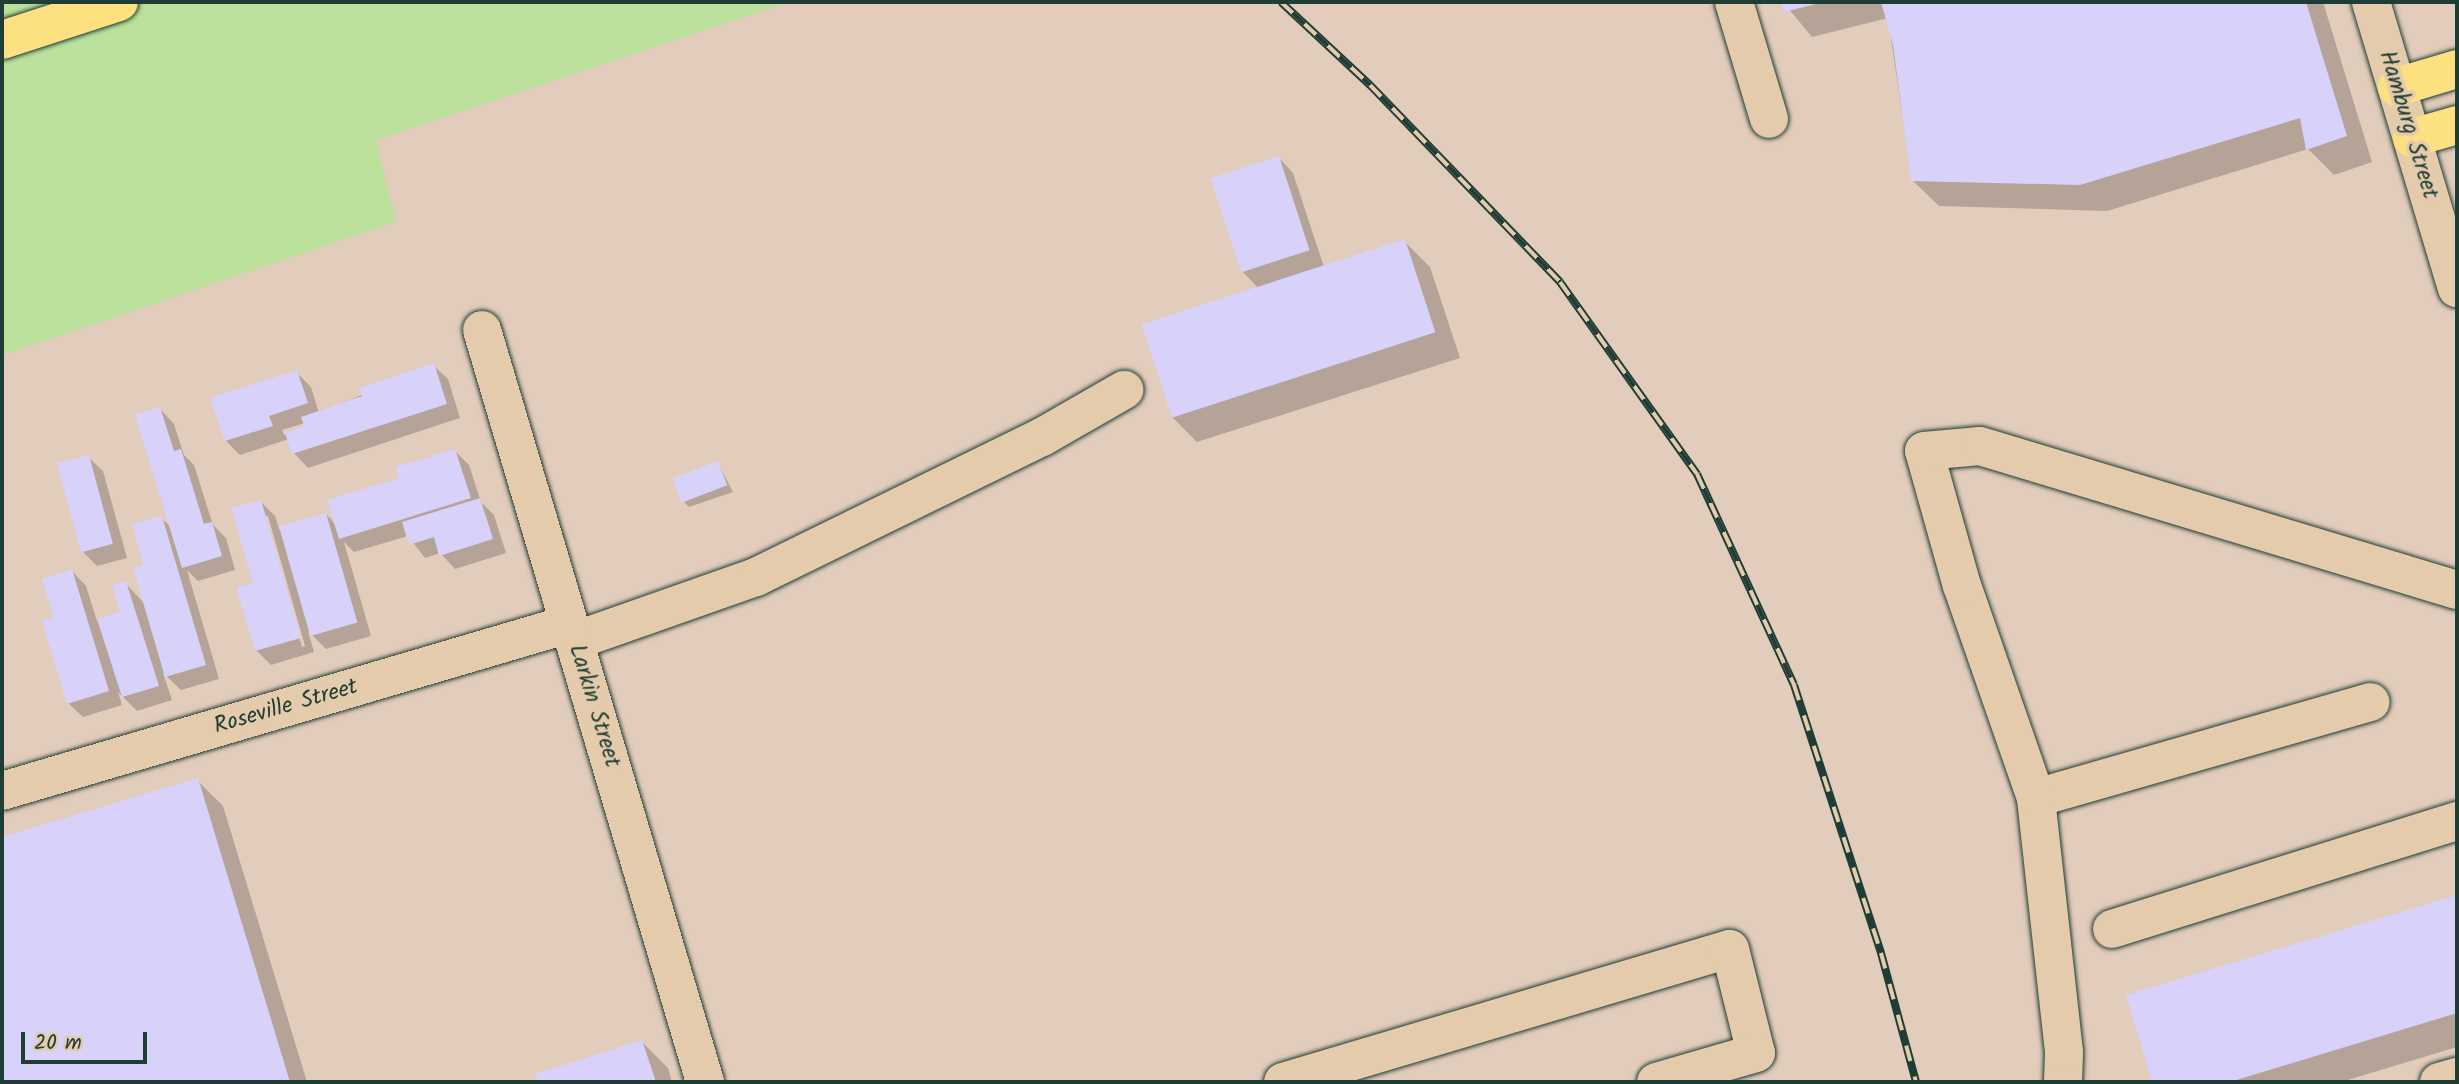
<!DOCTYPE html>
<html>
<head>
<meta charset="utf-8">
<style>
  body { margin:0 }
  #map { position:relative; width:2459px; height:1084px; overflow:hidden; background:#e2ccbc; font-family:Kalam,sans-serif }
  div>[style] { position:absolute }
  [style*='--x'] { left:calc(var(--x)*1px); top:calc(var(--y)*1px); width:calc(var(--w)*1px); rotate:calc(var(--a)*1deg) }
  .green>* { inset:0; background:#bbe19c }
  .shadow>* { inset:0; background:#0003 }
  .building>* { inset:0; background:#d8d1fa; transform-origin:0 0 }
  .roads { filter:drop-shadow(0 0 2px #1f3d34) drop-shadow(0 0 2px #1f3d34) }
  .minor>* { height:38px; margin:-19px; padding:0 19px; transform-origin:19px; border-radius:19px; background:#e4cbac }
  .highway>* { height:38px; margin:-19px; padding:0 19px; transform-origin:19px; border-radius:19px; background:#fde080 }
  .rail>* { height:8px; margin-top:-4px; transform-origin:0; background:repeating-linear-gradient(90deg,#e4cbac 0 16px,#1f3d34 0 32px); box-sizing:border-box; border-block:2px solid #1f3d34 }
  span { translate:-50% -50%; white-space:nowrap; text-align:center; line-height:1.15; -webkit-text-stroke:7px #e4cbac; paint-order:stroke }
  .street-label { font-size:23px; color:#1f3d34 }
  .frame { position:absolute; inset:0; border:4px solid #1f3d34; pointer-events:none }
  .scale { position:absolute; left:21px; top:1032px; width:126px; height:32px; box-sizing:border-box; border:4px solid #1f3d34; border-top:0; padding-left:9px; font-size:21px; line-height:24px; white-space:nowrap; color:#1f3d34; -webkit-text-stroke:5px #e4cbac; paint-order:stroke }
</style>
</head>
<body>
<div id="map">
  <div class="green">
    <i style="clip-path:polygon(2px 2px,789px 2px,376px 140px,396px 222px,2px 355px)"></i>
  </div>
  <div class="shadow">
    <i style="clip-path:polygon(1783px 2px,2323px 2px,2372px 162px,2334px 175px,2308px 149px,2107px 211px,1939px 206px,1912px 180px,1888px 18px,1812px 37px)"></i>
    <i style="clip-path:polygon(1279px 158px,1293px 173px,1324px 267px,1404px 241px,1430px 267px,1460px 358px,1197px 442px,1171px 416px,1258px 288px,1243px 272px)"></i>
    <i style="clip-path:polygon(evenodd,433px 365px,448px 379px,460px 418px,308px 468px,294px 453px,289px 439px,240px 455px,226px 441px,296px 372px,311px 387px,319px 413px,433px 365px,305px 423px,306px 427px,284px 435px,282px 430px,305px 423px)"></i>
    <i style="clip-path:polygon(160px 409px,174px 424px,184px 455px,194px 465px,213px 525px,226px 538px,235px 570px,198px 581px,187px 570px,219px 679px,181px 690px,163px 673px,172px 700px,137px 711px,118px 692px,122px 705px,83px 717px,68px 703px,56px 619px,72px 571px,86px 586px,97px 621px,122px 613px,125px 583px,146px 605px,146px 566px,161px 518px,172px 528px)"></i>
    <i style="clip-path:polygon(evenodd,455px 451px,469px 465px,481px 502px,494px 515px,506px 553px,455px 569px,440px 553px,425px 558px,408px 536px,354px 552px,344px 542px,371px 636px,326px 649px,308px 631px,314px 652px,271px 665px,256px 650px,261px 502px,275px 516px,279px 529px,326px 514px,336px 525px,402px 479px,455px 451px,264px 516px,268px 516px,305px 646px,302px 647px,264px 516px)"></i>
    <i style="clip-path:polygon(88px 457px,103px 471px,127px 558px,97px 566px,83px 552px,60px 465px)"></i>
    <i style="clip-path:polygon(718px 463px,733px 492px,689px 507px,682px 500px)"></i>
    <i style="clip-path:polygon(197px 780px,223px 806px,307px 1082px,2px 1082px,2px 839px)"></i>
    <i style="clip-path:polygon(2457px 897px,2457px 1047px,2341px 1082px,2154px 1082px,2128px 997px)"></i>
    <i style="clip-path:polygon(642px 1042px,668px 1068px,672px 1082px,540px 1082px,537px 1075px)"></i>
  </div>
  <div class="building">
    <i style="clip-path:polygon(1781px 2px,1820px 2px,1820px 3px,1784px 12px)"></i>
    <i style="clip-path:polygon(1881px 2px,2306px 2px,2347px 136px,2306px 150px,2300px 118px,2080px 185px,1911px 181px,1893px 45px)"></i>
    <i style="left:1279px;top:156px;width:99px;height:72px;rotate:72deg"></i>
    <i style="left:1405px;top:239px;width:98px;height:277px;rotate:72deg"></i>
    <i style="clip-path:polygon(434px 363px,447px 404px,292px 454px,285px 433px,304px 426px,301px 417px,362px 396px,359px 388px)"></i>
    <i style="clip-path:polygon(297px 370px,308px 403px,269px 416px,273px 426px,225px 441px,210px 398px)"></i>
    <i style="clip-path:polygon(160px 407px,174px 451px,181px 449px,204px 524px,212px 522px,222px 556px,182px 568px,135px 415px)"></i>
    <i style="clip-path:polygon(455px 449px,471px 498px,339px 539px,327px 500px,399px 478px,396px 467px)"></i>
    <i style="left:89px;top:455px;width:92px;height:33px;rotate:75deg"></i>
    <i style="left:718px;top:461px;width:26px;height:49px;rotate:69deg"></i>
    <i style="clip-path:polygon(480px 498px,493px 539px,439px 556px,434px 537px,409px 545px,402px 522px)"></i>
    <i style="clip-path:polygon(261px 500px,301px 638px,255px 651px,236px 587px,253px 583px,231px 508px)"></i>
    <i style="left:326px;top:513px;width:114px;height:49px;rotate:74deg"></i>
    <i style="clip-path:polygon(162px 516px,206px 665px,165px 677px,133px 568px,143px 565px,132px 524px)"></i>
    <i style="clip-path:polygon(72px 569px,109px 691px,67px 704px,42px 621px,53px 617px,42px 579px)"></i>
    <i style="clip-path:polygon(126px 581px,159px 686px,122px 697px,97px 619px,120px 612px,112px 585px)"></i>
    <i style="clip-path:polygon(198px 778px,290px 1082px,2px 1082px,2px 837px)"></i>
    <i style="clip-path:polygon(2457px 895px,2457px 1013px,2230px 1082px,2152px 1082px,2126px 995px)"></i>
    <i style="clip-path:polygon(642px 1040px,656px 1082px,538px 1082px,535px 1074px)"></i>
  </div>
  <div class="roads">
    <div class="minor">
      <i style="--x:1734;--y:2;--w:122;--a:73.3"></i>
      <i style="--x:2371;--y:2;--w:299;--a:73.3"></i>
      <i style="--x:482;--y:330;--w:784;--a:73.48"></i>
      <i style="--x:574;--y:641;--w:193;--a:-19.4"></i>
      <i style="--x:756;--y:577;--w:318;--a:-26.1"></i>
      <i style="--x:1042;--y:437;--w:95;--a:-29.8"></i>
      <i style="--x:2;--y:791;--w:591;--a:-16.41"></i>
      <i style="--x:2036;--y:798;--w:348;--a:-16"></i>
      <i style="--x:2112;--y:929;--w:362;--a:-17.4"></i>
      <i style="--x:1283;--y:1082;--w:466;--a:-16.6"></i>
      <i style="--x:1730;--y:949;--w:107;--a:76"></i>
      <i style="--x:1756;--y:1053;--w:104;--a:163.8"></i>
      <i style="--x:2063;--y:1082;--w:30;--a:-88"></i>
      <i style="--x:2064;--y:1052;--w:256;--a:-96.3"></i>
      <i style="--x:2036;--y:798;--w:225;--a:-109.2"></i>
      <i style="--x:1962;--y:586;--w:140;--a:-105.7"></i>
      <i style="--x:1924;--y:451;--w:56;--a:-5.1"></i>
      <i style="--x:1980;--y:446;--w:498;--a:16.8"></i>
      <i style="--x:2439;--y:1082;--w:19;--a:-16"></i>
    </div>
    <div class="highway">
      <i style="--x:2;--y:40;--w:123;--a:-18"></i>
      <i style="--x:2397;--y:87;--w:63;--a:-16.7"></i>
      <i style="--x:2412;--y:138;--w:47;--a:-16.1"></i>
    </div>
  </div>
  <div class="rail">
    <i style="--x:1281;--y:2;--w:122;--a:43"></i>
    <i style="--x:1370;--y:85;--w:274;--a:46"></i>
    <i style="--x:1560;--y:282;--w:236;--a:54.5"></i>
    <i style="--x:1697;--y:474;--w:232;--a:65.3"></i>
    <i style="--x:1794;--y:685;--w:282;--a:72"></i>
    <i style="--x:1881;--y:953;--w:134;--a:74.8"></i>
  </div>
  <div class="street-label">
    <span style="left:2408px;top:125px;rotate:73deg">Hamburg Street</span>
    <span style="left:594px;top:706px;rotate:73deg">Larkin Street</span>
    <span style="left:286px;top:707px;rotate:-16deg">Roseville Street</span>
  </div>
  <div class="frame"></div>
  <div class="scale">20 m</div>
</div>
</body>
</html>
